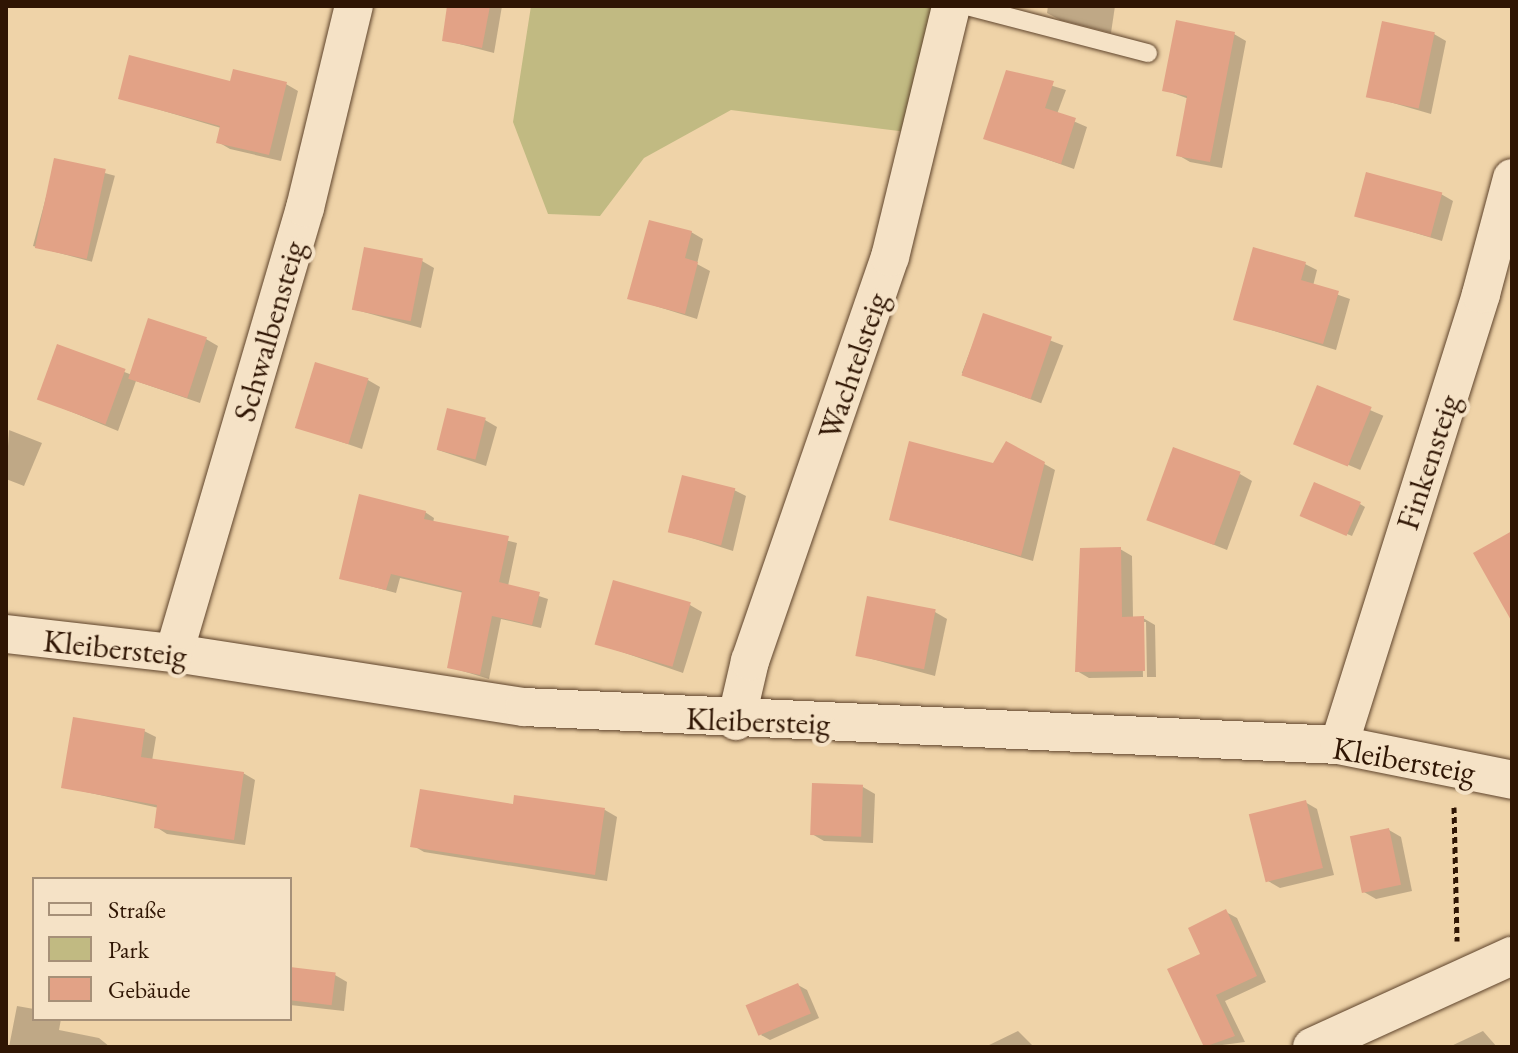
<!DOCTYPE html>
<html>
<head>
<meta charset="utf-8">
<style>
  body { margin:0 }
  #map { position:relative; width:1518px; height:1053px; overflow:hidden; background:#efd3a8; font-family:"EB Garamond",serif }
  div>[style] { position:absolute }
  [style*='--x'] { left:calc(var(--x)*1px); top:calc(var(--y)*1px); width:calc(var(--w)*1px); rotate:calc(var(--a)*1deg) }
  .green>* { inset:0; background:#c1ba82 }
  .shadow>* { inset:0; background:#0003; transform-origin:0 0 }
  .building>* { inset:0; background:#e2a286; transform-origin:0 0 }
  .path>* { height:5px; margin-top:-2.5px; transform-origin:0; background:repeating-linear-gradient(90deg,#2f1503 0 6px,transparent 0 10px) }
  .roads { filter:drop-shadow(0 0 2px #5f442c) drop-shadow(0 0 2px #5f442c) }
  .service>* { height:18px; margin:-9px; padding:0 9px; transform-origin:9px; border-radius:9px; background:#f5e2c6 }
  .minor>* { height:38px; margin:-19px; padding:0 19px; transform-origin:19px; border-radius:19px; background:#f5e2c6 }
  span { translate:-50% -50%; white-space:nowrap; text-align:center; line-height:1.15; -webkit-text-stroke:8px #f5e2c6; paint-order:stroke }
  .street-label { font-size:32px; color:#2f1503 }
  .frame { position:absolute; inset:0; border:8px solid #2f1503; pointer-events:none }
  .legend { position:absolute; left:32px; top:877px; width:260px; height:144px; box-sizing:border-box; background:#f5e2c6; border:2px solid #a69078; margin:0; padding:10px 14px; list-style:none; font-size:24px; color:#2f1503 }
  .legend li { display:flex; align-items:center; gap:16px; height:40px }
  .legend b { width:40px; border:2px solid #a69078 }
</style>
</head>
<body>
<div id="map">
  <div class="green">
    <i style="clip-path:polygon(531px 6px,945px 6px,915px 133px,731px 110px,644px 158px,600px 216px,548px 214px,513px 122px)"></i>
  </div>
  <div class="shadow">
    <i style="clip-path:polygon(449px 6px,502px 6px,494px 53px,444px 40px)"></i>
    <i style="clip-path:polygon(1048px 6px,1115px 6px,1111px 33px,1060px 20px,1047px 13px)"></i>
    <i style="clip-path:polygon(1234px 34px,1246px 41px,1222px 168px,1190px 162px,1178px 155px,1189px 99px,1165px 90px)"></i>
    <i style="clip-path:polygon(1434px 34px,1446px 41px,1431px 114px,1369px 96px)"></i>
    <i style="clip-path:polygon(1007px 72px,1066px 90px,1057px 114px,1087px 127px,1074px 169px,986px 138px)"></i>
    <i style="clip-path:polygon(232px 84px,286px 84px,298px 91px,281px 161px,230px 149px,218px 142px,221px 128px,120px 98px)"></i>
    <i style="left:56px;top:160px;width:61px;height:89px;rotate:15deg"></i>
    <i style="clip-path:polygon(1441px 194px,1453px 201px,1442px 241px,1356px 215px)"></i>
    <i style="clip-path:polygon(691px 232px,703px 239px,697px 264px,710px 271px,697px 319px,630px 298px)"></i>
    <i style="clip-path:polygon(422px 261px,434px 268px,421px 328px,353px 309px)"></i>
    <i style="clip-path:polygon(1305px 264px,1317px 270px,1313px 286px,1350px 299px,1336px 350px,1235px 319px)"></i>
    <i style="left:984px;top:315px;width:85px;height:62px;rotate:21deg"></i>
    <i style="clip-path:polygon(206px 339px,218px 346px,200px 403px,136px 381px,118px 431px,38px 398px,58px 346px,132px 375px)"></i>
    <i style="clip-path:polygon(368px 380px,380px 387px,362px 449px,298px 427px)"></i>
    <i style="left:1318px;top:388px;width:71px;height:59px;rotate:23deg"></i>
    <i style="clip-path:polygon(485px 420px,497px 427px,486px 466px,438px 450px)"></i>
    <i style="clip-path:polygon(9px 430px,42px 443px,24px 486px,6px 479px)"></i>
    <i style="clip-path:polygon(1007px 443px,1055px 470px,1033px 561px,891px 519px,994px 465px)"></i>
    <i style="clip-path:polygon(1240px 474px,1252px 481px,1227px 550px,1149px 519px)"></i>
    <i style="clip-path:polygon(734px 490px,746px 496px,733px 551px,670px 531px)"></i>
    <i style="clip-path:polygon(1360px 504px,1365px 507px,1352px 536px,1308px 518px)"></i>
    <i style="clip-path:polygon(425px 512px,434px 518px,433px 523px,517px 543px,508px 586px,548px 599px,541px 628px,501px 619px,489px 679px,449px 667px,464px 593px,400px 578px,396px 593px,341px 578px)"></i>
    <i style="clip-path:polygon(1120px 549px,1132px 556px,1133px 618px,1143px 618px,1155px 625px,1156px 677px,1147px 677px,1146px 622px,1142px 622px,1143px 677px,1089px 678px,1077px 671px)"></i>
    <i style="clip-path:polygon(690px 605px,702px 612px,683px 673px,596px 643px)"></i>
    <i style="clip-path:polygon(935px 612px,947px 619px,935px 676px,857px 655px)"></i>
    <i style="clip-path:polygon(144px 731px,156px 737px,152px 761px,243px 773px,255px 780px,245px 845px,167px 834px,156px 827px,159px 808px,63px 787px)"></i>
    <i style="clip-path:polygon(863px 787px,875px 794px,873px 843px,824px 841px,812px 834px)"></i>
    <i style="clip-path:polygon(1305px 802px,1317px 809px,1334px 875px,1280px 888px,1268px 881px)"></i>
    <i style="clip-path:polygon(605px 810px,617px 817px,607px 881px,424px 852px,412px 845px)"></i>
    <i style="clip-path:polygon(1389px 830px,1401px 837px,1412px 891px,1376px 899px,1364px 892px)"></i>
    <i style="clip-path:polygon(1226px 912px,1237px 918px,1266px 982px,1225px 1001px,1245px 1042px,1207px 1047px,1169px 970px,1203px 955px)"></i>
    <i style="clip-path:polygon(290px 969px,335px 975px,347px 982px,344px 1011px,290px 1005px)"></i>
    <i style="clip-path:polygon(798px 985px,807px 990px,819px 1018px,770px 1040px,761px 1035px)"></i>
    <i style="clip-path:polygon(17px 1006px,34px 1009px,34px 1019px,61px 1019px,59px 1030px,99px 1038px,110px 1047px,9px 1047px)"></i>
    <i style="clip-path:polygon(1018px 1031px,1034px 1047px,985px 1047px)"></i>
    <i style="clip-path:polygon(1483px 1031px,1497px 1047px,1449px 1047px)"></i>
  </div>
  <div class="building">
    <i style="clip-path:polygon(447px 6px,490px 6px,482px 48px,442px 41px)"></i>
    <i style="clip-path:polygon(1176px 20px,1235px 32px,1210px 162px,1176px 156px,1187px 96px,1162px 91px)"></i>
    <i style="left:1382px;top:21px;width:54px;height:78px;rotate:12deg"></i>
    <i style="clip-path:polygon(129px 55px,230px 81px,233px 69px,287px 82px,269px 155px,216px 143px,220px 126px,118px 99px)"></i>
    <i style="clip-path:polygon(1006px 70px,1054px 81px,1045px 108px,1076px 118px,1061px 164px,983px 139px)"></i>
    <i style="left:54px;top:158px;width:53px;height:92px;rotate:12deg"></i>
    <i style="left:1366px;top:172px;width:79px;height:46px;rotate:15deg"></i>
    <i style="clip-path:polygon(649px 220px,692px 231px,685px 258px,698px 262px,685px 314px,627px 299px)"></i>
    <i style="left:364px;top:247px;width:60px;height:64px;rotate:11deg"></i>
    <i style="clip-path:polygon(1253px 247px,1306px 262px,1301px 280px,1339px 291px,1323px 344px,1233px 320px)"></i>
    <i style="left:983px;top:313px;width:73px;height:66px;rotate:19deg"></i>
    <i style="left:148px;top:318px;width:62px;height:64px;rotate:18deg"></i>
    <i style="left:57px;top:344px;width:73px;height:59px;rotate:20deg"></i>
    <i style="left:315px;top:362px;width:56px;height:69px;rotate:17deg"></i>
    <i style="left:1317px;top:385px;width:59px;height:64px;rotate:22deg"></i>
    <i style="left:447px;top:408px;width:40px;height:43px;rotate:14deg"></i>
    <i style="clip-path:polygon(909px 441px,993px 463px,1006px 441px,1045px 462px,1021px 556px,889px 520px)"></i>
    <i style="left:1173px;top:447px;width:72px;height:78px;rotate:20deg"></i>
    <i style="left:682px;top:475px;width:55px;height:59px;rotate:14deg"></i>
    <i style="left:1314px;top:482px;width:51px;height:37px;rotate:23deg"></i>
    <i style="clip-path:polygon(359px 494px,426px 511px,424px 519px,509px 536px,499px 582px,540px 592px,532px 625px,492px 616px,480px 675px,447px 668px,462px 591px,391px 574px,386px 590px,339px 579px)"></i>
    <i style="clip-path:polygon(1512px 531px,1512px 622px,1473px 553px)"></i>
    <i style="clip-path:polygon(1121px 547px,1122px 617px,1144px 616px,1145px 671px,1075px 672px,1080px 548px)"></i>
    <i style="left:613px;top:580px;width:81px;height:67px;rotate:16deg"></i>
    <i style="left:867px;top:596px;width:70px;height:61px;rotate:11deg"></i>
    <i style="clip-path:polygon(73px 717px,145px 729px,141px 757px,244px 772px,234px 840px,154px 828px,157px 805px,61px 788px)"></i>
    <i style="left:812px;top:783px;width:51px;height:52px;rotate:2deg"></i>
    <i style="clip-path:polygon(420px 789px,513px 804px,514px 795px,605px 808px,595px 875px,410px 847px)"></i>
    <i style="left:1306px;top:800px;width:70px;height:59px;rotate:76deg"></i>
    <i style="left:1389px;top:828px;width:58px;height:40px;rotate:78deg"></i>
    <i style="clip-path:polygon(1226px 909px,1257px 976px,1216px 995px,1235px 1036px,1204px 1047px,1167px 969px,1200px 954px,1188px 928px)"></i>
    <i style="left:290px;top:967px;width:46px;height:33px;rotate:7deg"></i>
    <i style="left:798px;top:983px;width:33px;height:57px;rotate:67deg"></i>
  </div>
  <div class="path">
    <i style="--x:1454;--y:807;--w:134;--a:88.7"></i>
  </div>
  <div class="roads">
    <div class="service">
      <i style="--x:967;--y:6;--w:187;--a:14.6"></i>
    </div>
    <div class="minor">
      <i style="--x:6;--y:634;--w:169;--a:6.5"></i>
      <i style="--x:174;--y:653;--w:354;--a:8.8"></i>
      <i style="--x:524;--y:707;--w:816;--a:2.67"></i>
      <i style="--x:1339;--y:745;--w:177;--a:11.4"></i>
      <i style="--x:174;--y:653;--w:464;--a:-73.6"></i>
      <i style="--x:305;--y:208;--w:208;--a:-76.4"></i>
      <i style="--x:736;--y:721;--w:62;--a:-76.9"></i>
      <i style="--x:750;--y:661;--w:428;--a:-70.9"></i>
      <i style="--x:890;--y:257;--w:258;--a:-76.3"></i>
      <i style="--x:1339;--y:745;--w:473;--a:-72.5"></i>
      <i style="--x:1481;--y:294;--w:120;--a:-75"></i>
      <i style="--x:1312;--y:1047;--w:220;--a:-24.5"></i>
    </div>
  </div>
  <div class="street-label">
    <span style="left:269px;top:331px;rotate:-74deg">Schwalbensteig</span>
    <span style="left:853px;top:366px;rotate:-71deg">Wachtelsteig</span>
    <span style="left:1428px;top:462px;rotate:-72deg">Finkensteig</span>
    <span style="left:115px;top:648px;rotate:6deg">Kleibersteig</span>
    <span style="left:758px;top:721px;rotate:2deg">Kleibersteig</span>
    <span style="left:1404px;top:760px;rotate:10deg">Kleibersteig</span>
  </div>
  <div class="frame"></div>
  <ul class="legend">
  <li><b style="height:10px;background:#f5e2c6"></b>Straße</li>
  <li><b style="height:22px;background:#c1ba82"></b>Park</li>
  <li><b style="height:22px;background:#e2a286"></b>Gebäude</li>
  </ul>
</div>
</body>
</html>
